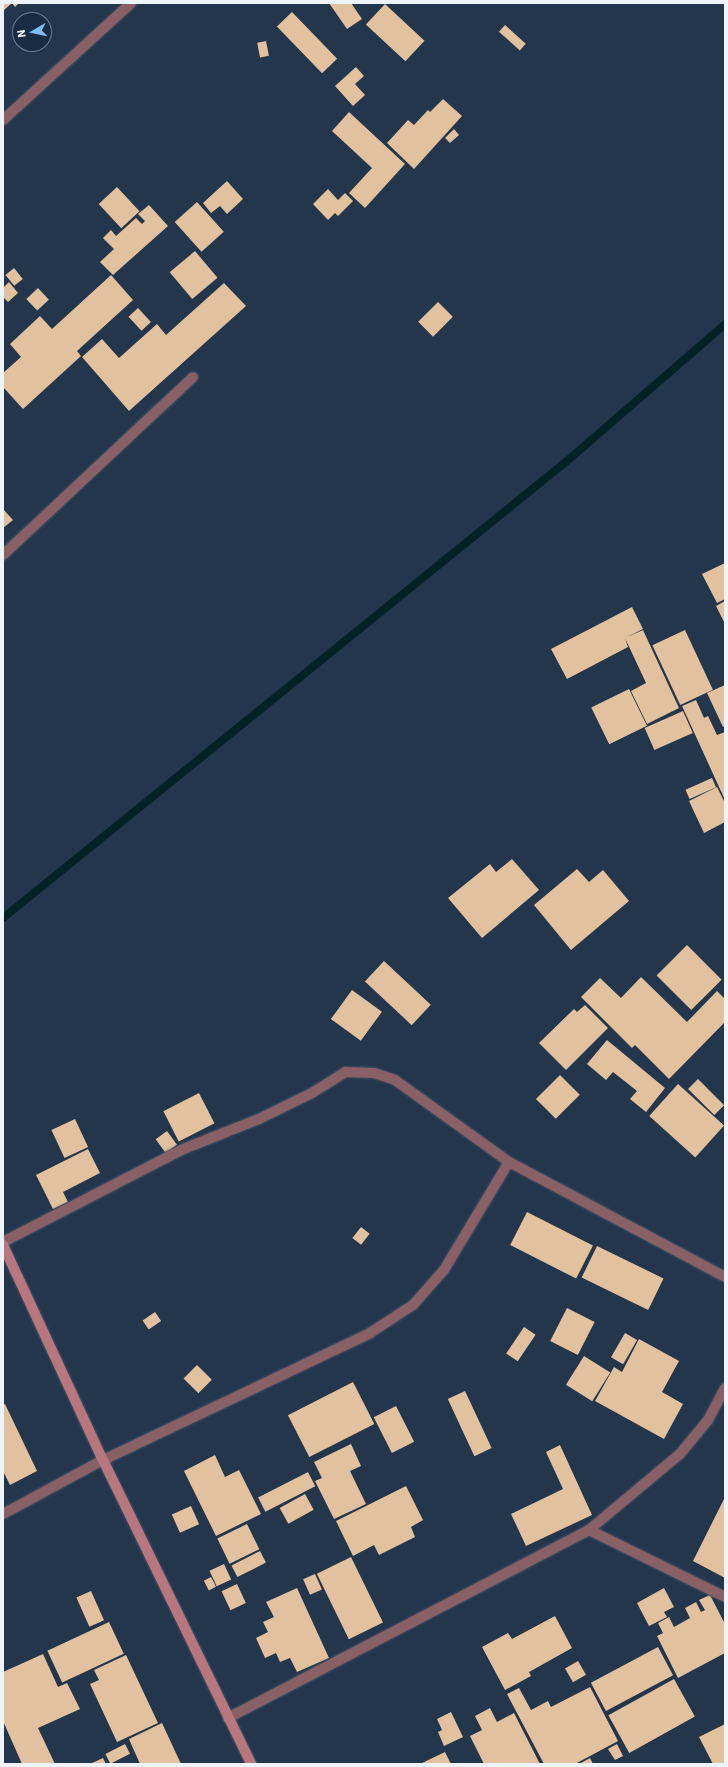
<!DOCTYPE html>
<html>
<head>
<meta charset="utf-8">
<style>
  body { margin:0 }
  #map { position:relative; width:728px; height:1767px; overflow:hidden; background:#24364c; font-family:"IBM Plex Sans",sans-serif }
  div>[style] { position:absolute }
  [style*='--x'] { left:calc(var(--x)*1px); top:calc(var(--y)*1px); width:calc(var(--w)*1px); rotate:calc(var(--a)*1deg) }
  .stream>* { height:8px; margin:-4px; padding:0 4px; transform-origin:4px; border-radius:4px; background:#042226 }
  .building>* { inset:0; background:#e2c19e; transform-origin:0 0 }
  .roads { filter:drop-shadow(0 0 1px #445468) drop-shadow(0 0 1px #445468) }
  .street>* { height:10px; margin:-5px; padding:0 5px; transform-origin:5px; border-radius:5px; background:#896065 }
  .secondary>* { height:10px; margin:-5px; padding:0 5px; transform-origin:5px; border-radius:5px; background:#b8777f }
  span { translate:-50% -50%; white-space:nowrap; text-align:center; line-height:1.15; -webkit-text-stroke:4px #1a2c41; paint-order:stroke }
  .frame { position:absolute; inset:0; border:4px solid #edf4fc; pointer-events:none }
  .north { position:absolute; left:12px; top:12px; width:40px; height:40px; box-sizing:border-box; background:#1a2c41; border:1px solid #6e7c8c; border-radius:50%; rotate:261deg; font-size:11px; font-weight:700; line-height:16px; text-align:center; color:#edf4fc }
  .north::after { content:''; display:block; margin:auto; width:14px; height:18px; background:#80bdfa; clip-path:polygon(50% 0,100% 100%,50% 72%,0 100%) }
</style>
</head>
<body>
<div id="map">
  <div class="stream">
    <i style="--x:3;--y:918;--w:726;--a:-39.02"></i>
    <i style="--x:567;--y:461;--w:209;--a:-40.9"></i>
  </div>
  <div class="building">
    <i style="clip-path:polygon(3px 3px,19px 3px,15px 7px,12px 3px,3px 11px)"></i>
    <i style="clip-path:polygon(329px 3px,351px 3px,362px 19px,347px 29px)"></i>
    <i style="left:385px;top:4px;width:54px;height:28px;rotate:43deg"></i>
    <i style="left:292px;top:12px;width:65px;height:21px;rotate:46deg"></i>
    <i style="left:505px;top:25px;width:28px;height:9px;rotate:42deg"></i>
    <i style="left:266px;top:41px;width:15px;height:9px;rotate:79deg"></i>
    <i style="clip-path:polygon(356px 67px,364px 76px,355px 84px,365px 95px,353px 106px,335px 86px)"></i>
    <i style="clip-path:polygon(443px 99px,462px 116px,414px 169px,387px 143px,408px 120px,414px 125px,428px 110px,430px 112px)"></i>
    <i style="clip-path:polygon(349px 112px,405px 164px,365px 208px,349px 193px,372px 168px,332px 131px)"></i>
    <i style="clip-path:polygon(454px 129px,459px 135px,450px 143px,445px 138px)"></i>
    <i style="clip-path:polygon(227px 181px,243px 199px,227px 214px,220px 206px,211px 213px,203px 203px)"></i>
    <i style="left:117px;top:187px;width:33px;height:25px;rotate:47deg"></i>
    <i style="clip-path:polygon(328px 189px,338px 200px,345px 193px,353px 201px,338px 216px,335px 213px,328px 220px,313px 204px)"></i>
    <i style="left:197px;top:202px;width:40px;height:30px;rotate:48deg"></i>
    <i style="clip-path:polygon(149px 205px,168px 226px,113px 275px,100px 262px,114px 249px,103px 238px,111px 230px,116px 236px,136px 218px,142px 224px,145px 221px,138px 214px)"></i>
    <i style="left:195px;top:251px;width:35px;height:33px;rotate:50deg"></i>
    <i style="left:14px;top:268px;width:14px;height:11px;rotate:51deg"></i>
    <i style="clip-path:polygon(111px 275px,133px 300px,77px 351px,81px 356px,23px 409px,3px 387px,3px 373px,21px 357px,10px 344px,40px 316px,52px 329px)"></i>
    <i style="clip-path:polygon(9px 282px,18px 293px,8px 302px,3px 297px,3px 288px)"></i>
    <i style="clip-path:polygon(224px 283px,246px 306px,129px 411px,82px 357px,102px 339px,119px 358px,157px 324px,166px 335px)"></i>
    <i style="left:38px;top:288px;width:16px;height:16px;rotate:47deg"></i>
    <i style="left:438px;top:302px;width:21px;height:28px;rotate:45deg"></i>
    <i style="left:138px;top:308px;width:19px;height:13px;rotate:47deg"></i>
    <i style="clip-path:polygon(3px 509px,13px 520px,3px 528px)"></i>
    <i style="clip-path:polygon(725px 563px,725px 599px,717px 603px,702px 574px)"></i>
    <i style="clip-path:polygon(725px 601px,725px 624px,716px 606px)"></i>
    <i style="clip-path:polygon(632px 607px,643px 629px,627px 637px,643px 630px,679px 708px,647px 724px,631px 691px,646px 683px,625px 638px,628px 647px,567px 679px,551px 649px)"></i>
    <i style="left:685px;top:630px;width:66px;height:36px;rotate:65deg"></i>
    <i style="clip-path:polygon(725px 685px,725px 726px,723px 727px,707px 693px)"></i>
    <i style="left:629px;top:689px;width:41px;height:42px;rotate:64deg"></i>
    <i style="clip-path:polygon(696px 700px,704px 718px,708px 716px,717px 735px,725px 732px,725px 800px,682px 706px)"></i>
    <i style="left:683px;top:711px;width:24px;height:42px;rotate:66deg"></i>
    <i style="left:712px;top:778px;width:10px;height:29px;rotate:66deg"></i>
    <i style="clip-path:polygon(717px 787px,725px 803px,725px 822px,704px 833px,689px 801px)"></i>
    <i style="clip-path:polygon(512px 859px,539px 890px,482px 938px,448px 898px,490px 864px,496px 872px)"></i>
    <i style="clip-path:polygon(577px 869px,589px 882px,603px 870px,629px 901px,571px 950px,534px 905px)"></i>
    <i style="left:687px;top:945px;width:49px;height:43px;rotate:45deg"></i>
    <i style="left:384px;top:961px;width:64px;height:28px;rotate:43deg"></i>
    <i style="clip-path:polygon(641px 977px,687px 1022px,717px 991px,725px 999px,725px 1022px,669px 1079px,635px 1045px,632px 1048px,581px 997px,600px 978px,621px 998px)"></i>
    <i style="left:352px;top:990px;width:37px;height:36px;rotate:36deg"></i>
    <i style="clip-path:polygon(585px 1005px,608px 1028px,566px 1070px,539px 1043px,574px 1009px,577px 1012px)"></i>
    <i style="clip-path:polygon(607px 1040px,665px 1088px,646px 1112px,630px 1099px,637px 1091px,613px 1072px,606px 1080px,587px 1064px)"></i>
    <i style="left:560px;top:1075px;width:28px;height:34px;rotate:45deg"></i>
    <i style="left:698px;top:1079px;width:37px;height:14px;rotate:45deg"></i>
    <i style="left:678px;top:1084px;width:62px;height:43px;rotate:42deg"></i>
    <i style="left:199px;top:1093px;width:34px;height:40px;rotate:63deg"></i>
    <i style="left:75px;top:1119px;width:31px;height:26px;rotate:65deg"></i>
    <i style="left:167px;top:1131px;width:17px;height:14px;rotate:54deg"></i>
    <i style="clip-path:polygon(88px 1149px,100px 1173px,63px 1192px,68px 1202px,53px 1209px,36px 1175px)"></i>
    <i style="left:527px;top:1212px;width:74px;height:37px;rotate:27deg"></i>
    <i style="left:361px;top:1227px;width:11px;height:14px;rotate:38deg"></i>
    <i style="left:597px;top:1246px;width:74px;height:35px;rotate:26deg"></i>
    <i style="left:567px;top:1308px;width:31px;height:37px;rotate:27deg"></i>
    <i style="left:155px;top:1312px;width:11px;height:15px;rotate:56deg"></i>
    <i style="left:524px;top:1327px;width:14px;height:32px;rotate:34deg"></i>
    <i style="left:625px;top:1333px;width:14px;height:28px;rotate:30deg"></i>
    <i style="clip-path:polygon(639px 1339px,679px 1361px,662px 1392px,683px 1404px,664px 1439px,595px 1401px,614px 1367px,622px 1372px)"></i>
    <i style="left:584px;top:1356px;width:31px;height:34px;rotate:32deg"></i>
    <i style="left:197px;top:1365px;width:21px;height:19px;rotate:45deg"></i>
    <i style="left:353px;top:1382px;width:47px;height:73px;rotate:63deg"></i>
    <i style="left:465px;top:1391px;width:63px;height:19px;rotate:65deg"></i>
    <i style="clip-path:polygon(5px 1404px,37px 1471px,10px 1485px,3px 1471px,3px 1405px)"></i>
    <i style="left:396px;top:1406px;width:40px;height:25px;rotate:63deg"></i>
    <i style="clip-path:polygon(351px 1444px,361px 1466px,350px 1471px,366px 1504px,334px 1519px,315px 1481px,322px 1478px,314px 1462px)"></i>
    <i style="clip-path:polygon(560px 1445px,592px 1515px,526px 1546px,511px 1514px,563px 1489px,546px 1452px)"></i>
    <i style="clip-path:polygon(215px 1455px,225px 1477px,239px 1470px,261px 1514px,216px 1536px,184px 1471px)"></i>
    <i style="left:308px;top:1472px;width:16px;height:56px;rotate:63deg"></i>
    <i style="clip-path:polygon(406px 1486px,423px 1520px,411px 1527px,415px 1537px,379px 1555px,374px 1545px,353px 1556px,336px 1521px)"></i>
    <i style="left:305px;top:1494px;width:18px;height:29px;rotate:61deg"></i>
    <i style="clip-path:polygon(725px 1497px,725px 1578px,693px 1561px)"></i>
    <i style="left:191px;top:1506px;width:20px;height:21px;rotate:66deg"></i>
    <i style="left:247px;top:1524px;width:28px;height:33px;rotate:64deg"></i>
    <i style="left:260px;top:1551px;width:13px;height:32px;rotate:63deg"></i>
    <i style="left:351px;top:1557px;width:73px;height:38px;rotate:64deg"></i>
    <i style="left:224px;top:1564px;width:17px;height:16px;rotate:65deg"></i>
    <i style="left:315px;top:1574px;width:17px;height:13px;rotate:66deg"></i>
    <i style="left:211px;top:1577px;width:11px;height:8px;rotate:63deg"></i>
    <i style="left:237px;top:1584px;width:21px;height:17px;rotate:65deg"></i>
    <i style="clip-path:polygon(297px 1588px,329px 1658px,297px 1672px,290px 1658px,280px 1662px,276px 1653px,265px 1658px,256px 1638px,268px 1632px,263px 1622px,274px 1617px,266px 1602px)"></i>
    <i style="clip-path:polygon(664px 1588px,674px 1607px,664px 1612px,667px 1617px,649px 1626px,637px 1603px)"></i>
    <i style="left:91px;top:1591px;width:32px;height:16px;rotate:66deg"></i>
    <i style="clip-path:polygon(710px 1595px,725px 1624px,725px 1653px,678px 1678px,657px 1636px,663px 1633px,658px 1623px,669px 1617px,674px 1627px,690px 1618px,685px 1608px,696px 1602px,701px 1612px,705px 1610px,699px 1600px)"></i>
    <i style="clip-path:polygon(555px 1616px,572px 1648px,529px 1672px,531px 1676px,505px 1690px,482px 1647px,508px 1633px,512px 1639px)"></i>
    <i style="left:109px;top:1622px;width:35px;height:68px;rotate:65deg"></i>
    <i style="left:658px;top:1647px;width:32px;height:76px;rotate:62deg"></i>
    <i style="clip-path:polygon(43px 1654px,58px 1687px,67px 1683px,80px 1709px,38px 1728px,55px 1764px,22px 1764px,3px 1721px,3px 1672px)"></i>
    <i style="clip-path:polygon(126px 1655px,158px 1723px,117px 1742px,90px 1684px,99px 1680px,94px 1670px)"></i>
    <i style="left:578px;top:1661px;width:16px;height:15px;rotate:60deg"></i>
    <i style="left:674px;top:1679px;width:43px;height:75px;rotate:61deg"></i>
    <i style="clip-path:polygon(590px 1687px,618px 1741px,575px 1764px,544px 1764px,507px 1694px,519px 1688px,531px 1710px,548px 1701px,551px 1707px)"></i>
    <i style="clip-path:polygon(490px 1708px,497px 1722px,514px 1713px,540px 1764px,484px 1764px,470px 1736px,482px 1730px,475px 1716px)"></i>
    <i style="clip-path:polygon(451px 1712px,463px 1737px,444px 1746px,438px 1732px,442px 1730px,437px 1719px)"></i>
    <i style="clip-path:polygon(162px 1723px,181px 1764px,140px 1764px,129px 1739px)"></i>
    <i style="clip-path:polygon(725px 1724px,725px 1764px,713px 1764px,699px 1737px)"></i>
    <i style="left:125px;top:1744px;width:11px;height:22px;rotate:63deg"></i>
    <i style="clip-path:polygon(617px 1744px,623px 1756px,615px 1760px,608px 1749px)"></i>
    <i style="clip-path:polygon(445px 1752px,451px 1764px,420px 1764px)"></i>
    <i style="clip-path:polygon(103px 1758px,106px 1764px,90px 1764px)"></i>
    <i style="clip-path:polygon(590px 1758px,593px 1764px,579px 1764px)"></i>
  </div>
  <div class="roads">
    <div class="street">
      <i style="--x:3;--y:120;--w:173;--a:-42.4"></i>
      <i style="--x:3;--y:555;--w:260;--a:-43.1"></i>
      <i style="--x:3;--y:1242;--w:200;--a:-27.3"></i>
      <i style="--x:181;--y:1150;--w:84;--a:-21.7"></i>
      <i style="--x:259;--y:1119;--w:59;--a:-26.1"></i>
      <i style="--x:312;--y:1093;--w:40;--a:-32"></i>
      <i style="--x:346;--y:1072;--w:28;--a:2"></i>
      <i style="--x:374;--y:1073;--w:22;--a:18"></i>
      <i style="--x:395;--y:1080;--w:140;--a:35.7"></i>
      <i style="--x:509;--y:1162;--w:245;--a:28"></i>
      <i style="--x:3;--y:1514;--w:114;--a:-28.4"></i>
      <i style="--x:103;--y:1460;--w:296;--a:-25.4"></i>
      <i style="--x:370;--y:1333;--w:51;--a:-33.1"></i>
      <i style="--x:413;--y:1305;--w:47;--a:-48.5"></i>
      <i style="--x:444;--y:1270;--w:126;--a:-59"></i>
      <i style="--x:589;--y:1530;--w:152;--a:26.2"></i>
      <i style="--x:228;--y:1718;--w:407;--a:-27.5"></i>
      <i style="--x:589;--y:1530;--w:119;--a:-39.9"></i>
      <i style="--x:680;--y:1454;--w:44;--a:-50.5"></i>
      <i style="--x:708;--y:1420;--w:36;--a:-62"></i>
    </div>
    <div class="secondary">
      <i style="--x:3;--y:1245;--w:237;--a:65.1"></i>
      <i style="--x:103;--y:1460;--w:338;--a:64"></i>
    </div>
  </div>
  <div class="frame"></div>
  <div class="north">N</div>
</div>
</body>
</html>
